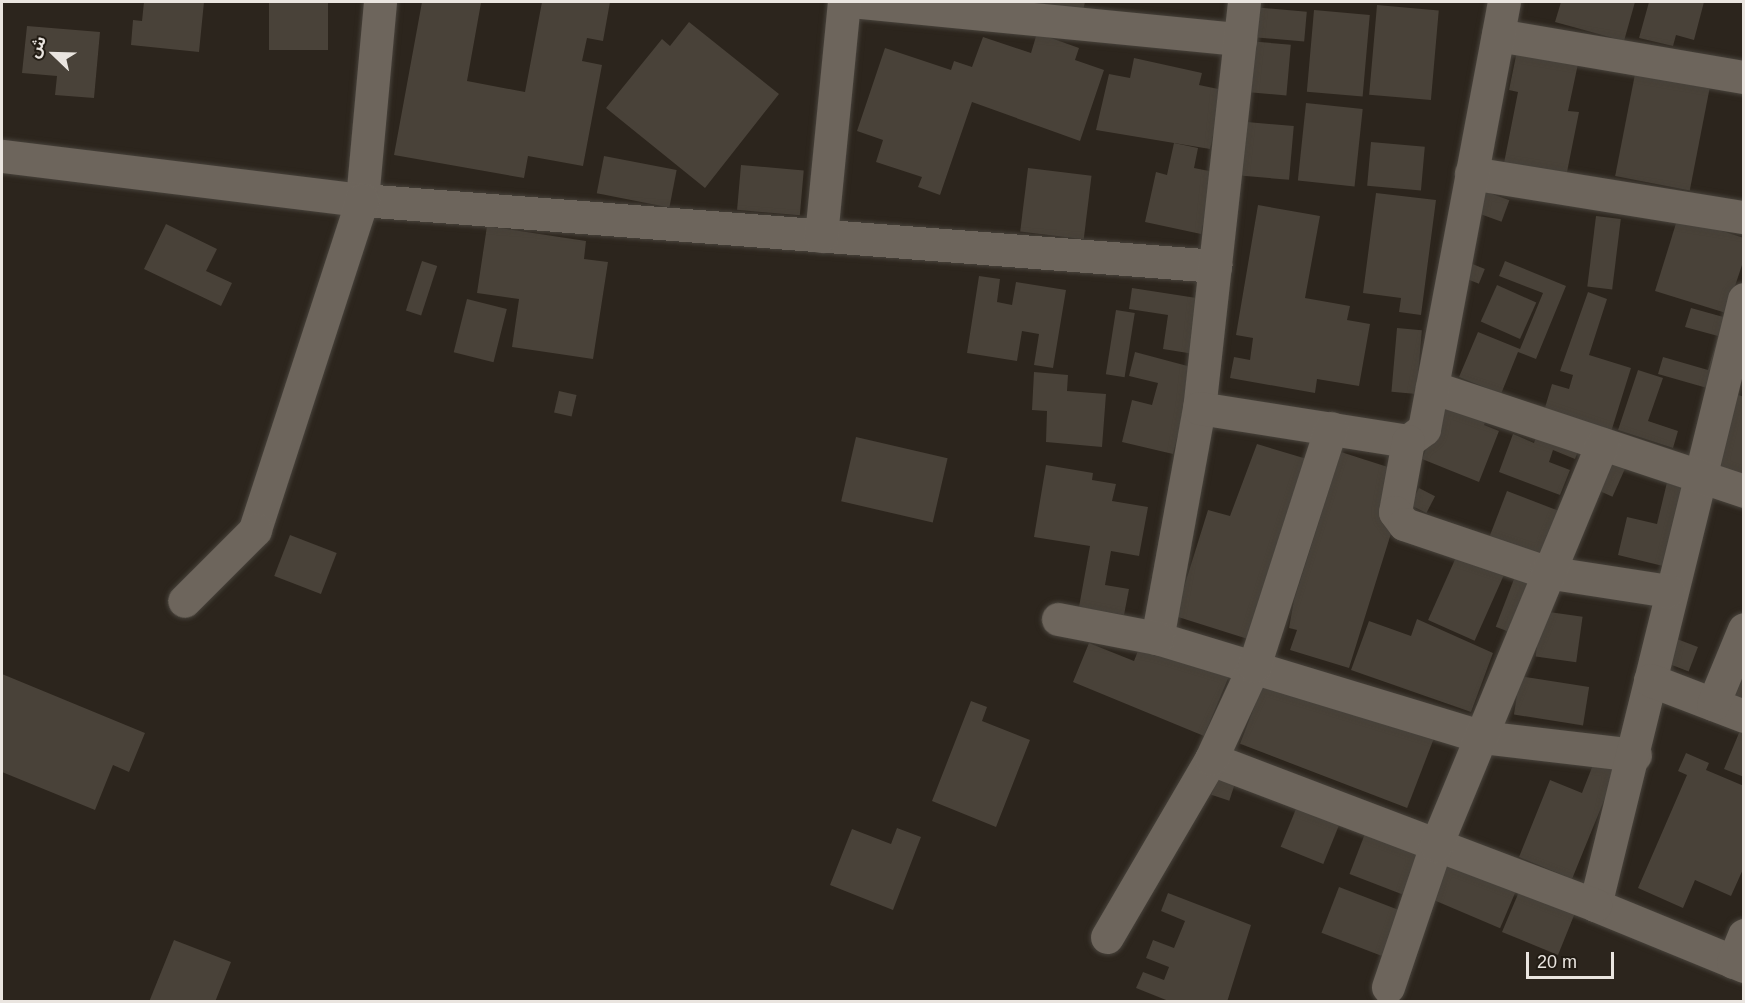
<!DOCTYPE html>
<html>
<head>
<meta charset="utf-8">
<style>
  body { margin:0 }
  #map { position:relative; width:1745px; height:1003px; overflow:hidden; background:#2c251d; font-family:Helvetica,"Noto Sans Arabic",sans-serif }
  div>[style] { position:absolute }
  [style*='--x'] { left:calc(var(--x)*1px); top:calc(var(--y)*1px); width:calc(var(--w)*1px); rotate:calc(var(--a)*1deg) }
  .building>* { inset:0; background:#494239; transform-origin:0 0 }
  .roads { filter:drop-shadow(0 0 2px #47423b) drop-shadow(0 0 2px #47423b) }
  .minor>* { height:33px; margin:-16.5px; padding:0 16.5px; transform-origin:16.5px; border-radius:16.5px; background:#6d655c }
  span { translate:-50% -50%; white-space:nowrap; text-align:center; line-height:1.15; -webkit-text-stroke:5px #221c14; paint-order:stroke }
  .frame { position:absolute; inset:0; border:3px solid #eae5e0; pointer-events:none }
  .north { position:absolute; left:24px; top:24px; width:60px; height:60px; -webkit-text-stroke:4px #221c14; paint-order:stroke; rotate:293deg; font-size:16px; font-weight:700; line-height:24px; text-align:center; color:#eae5e0 }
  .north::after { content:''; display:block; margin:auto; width:21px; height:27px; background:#eae5e0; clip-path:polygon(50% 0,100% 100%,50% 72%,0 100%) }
  .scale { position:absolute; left:1526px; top:952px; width:88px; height:27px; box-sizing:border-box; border:3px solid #eae5e0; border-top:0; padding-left:8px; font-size:18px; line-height:21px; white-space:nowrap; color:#eae5e0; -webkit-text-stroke:4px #221c14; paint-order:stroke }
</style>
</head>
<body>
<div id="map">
  <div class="building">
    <i style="clip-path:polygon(144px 2px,204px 2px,199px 52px,131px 45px,133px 20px,142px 21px)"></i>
    <i style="left:269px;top:2px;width:59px;height:48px"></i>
    <i style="clip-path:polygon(422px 2px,481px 3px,467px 81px,525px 92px,542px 2px,610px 2px,603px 41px,587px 38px,582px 61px,602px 65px,583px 166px,528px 156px,524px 178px,394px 155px)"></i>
    <i style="clip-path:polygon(1028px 2px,1085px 2px,1082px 15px)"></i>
    <i style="clip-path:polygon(1561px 2px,1635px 2px,1624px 41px,1555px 22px)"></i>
    <i style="clip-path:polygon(1649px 2px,1704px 2px,1694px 40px,1676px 35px,1673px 46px,1639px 38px)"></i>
    <i style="left:1377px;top:5px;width:62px;height:90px;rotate:5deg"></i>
    <i style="left:1253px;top:7px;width:54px;height:30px;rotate:5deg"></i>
    <i style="left:1314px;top:10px;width:56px;height:82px;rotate:5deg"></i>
    <i style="clip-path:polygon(689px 22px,779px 94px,705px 188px,606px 108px,662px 39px,670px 46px)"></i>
    <i style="clip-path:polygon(27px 26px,100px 32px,94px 98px,55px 95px,57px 76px,22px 73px)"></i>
    <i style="clip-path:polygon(1037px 33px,1079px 48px,1075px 60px,1104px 70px,1080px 141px,972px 102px,940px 195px,918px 187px,922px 177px,876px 162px,883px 140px,857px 131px,885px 48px,951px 70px,954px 61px,972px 67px,983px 37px,1031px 53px)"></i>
    <i style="left:1248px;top:41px;width:43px;height:51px;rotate:5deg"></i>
    <i style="clip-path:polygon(1518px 46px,1579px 59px,1568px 111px,1579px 112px,1566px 177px,1504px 163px,1518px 92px,1509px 90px)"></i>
    <i style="clip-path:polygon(1134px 58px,1202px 73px,1199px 85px,1223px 90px,1210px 149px,1096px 130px,1109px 74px,1130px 78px)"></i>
    <i style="left:1635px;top:74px;width:76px;height:104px;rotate:11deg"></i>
    <i style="left:1306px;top:103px;width:57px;height:78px;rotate:6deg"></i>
    <i style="left:1236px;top:121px;width:58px;height:54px;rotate:5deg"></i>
    <i style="left:1371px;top:142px;width:54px;height:44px;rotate:5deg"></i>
    <i style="clip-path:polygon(1174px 143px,1198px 148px,1194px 168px,1214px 172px,1201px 234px,1145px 222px,1156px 172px,1167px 175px)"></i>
    <i style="left:604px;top:156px;width:74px;height:38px;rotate:11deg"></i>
    <i style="left:741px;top:165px;width:63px;height:45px;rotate:5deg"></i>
    <i style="left:1028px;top:168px;width:64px;height:64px;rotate:7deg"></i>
    <i style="left:1484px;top:191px;width:27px;height:23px;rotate:20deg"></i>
    <i style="clip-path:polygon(1376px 193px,1436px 200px,1421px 315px,1399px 312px,1401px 298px,1363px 293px)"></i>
    <i style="clip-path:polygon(1258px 205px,1320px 216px,1305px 298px,1350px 306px,1347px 320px,1370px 324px,1359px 386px,1317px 379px,1315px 393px,1230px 378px,1234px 357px,1250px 360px,1253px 338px,1236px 335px)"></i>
    <i style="left:1596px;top:216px;width:25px;height:71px;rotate:7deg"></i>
    <i style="clip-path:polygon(1678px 217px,1744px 238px,1744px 259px,1726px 313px,1655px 291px)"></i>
    <i style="clip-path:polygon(166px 224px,217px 249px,206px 271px,232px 283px,221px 306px,144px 269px)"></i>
    <i style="clip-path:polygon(487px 226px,586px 241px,584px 259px,608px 262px,593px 359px,512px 347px,519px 299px,477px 293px)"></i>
    <i style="left:422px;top:261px;width:16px;height:52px;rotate:18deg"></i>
    <i style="clip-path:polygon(1505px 261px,1566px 286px,1536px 359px,1518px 352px,1501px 394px,1459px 377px,1478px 332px,1520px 349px,1543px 293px,1499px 276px)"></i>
    <i style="left:1470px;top:263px;width:16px;height:16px;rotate:22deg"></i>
    <i style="clip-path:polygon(979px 276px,1000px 279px,997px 302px,1012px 305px,1016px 282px,1066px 290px,1053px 368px,1034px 365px,1039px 334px,1022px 331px,1017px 361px,967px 353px)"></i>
    <i style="left:1497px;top:285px;width:43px;height:40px;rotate:24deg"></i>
    <i style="clip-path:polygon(1132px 288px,1203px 299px,1194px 354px,1163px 349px,1168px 315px,1129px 309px)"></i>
    <i style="clip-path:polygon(1588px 292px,1607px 299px,1589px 355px,1631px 368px,1611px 432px,1544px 411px,1552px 384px,1569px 389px,1573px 375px,1560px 371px)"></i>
    <i style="left:467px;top:299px;width:41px;height:55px;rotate:14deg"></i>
    <i style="clip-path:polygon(1691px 308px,1727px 318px,1707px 388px,1658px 374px,1663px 357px,1708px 370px,1718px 336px,1685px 327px)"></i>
    <i style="left:1116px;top:310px;width:19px;height:65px;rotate:9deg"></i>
    <i style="left:1397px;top:328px;width:25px;height:64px;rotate:5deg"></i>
    <i style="clip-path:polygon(1135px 352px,1195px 368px,1173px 454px,1122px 442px,1132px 400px,1152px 405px,1158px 383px,1129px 376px)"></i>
    <i style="clip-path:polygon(1638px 370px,1663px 378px,1648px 421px,1678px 431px,1673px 448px,1618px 430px)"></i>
    <i style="clip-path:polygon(1034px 372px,1068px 375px,1067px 391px,1106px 394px,1102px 447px,1046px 442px,1047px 411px,1032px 410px)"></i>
    <i style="left:559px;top:391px;width:18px;height:22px;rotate:13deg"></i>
    <i style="clip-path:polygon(1448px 394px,1489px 411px,1484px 425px,1499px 431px,1479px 482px,1422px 459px)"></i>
    <i style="clip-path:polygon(1736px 394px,1744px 397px,1744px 478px,1708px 464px)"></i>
    <i style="clip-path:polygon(1540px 427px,1581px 443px,1575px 459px,1553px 450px,1549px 462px,1570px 470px,1560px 495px,1499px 472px,1513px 434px,1534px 443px)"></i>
    <i style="left:856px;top:437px;width:94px;height:66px;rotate:13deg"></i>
    <i style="clip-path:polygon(1257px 444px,1307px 459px,1251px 640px,1175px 616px,1208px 510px,1230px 516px)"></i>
    <i style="clip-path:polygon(1341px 452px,1394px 469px,1403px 495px,1349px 668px,1290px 650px,1297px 630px,1289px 628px,1294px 600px)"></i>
    <i style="left:1612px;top:456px;width:17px;height:37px;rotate:24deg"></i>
    <i style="clip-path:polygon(1046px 465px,1093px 473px,1092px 480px,1116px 484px,1112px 501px,1148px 507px,1139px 556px,1111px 551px,1105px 585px,1129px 589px,1124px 615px,1079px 607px,1090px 546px,1034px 537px)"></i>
    <i style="clip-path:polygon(1669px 474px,1685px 478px,1663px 566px,1618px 555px,1627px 517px,1657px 524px)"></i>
    <i style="left:1419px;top:488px;width:18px;height:19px;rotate:27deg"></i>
    <i style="left:1507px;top:491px;width:58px;height:49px;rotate:21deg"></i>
    <i style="left:290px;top:535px;width:50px;height:44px;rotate:21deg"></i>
    <i style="left:1461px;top:546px;width:51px;height:81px;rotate:24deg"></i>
    <i style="left:1519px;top:566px;width:25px;height:65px;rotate:21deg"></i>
    <i style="left:1542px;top:611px;width:41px;height:46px;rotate:8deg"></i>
    <i style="clip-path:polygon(1417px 619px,1493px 653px,1471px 712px,1351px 670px,1369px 621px,1411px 636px)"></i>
    <i style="clip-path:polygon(1145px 633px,1232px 669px,1204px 736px,1073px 682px,1089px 643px,1134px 661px)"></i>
    <i style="left:1669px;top:636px;width:31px;height:26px;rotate:21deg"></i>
    <i style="clip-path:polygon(1744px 659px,1744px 699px,1729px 692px)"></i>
    <i style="left:1268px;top:671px;width:179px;height:78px;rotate:21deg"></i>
    <i style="clip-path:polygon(2px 674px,145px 733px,129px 772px,113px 765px,95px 810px,2px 772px)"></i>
    <i style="left:1520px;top:676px;width:70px;height:39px;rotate:9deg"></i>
    <i style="clip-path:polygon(971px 701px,987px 707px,982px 721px,1030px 740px,996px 827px,932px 801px)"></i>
    <i style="clip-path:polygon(1744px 721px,1744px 777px,1724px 769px)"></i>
    <i style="clip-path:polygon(1686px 753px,1709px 763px,1706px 770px,1744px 786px,1744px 867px,1731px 896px,1695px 880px,1683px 908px,1638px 888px,1687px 775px,1678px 771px)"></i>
    <i style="clip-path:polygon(1596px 757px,1618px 766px,1572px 879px,1519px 857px,1550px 780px,1582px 793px)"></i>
    <i style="left:1219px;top:771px;width:19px;height:25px;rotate:18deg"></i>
    <i style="left:1302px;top:794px;width:46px;height:57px;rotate:22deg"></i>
    <i style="left:1371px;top:818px;width:59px;height:60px;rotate:21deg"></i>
    <i style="clip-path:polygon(897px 828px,921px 837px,893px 910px,830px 885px,852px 829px,891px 844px)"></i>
    <i style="left:1452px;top:847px;width:76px;height:56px;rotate:23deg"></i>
    <i style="clip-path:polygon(1526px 875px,1577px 908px,1558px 955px,1502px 932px)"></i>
    <i style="left:1339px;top:887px;width:69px;height:49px;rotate:21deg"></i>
    <i style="clip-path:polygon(1168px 893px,1251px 925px,1227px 1002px,1171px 1002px,1136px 988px,1143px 972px,1164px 980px,1169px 967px,1146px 958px,1153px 940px,1174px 948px,1185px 921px,1161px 911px)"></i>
    <i style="clip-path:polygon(174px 940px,231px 962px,215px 1002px,149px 1002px)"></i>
  </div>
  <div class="roads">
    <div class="minor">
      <i style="--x:380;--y:2;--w:199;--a:95.2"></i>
      <i style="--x:362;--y:200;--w:856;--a:4.42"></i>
      <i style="--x:860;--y:2;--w:382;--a:5.6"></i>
      <i style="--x:1244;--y:2;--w:408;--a:96.3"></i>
      <i style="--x:1199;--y:408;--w:234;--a:100.3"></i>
      <i style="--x:1157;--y:638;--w:340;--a:16.9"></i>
      <i style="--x:1482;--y:737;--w:154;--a:6.7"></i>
      <i style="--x:1498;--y:35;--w:250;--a:9.7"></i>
      <i style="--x:2;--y:156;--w:363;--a:7"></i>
      <i style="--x:362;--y:200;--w:347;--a:108"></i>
      <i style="--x:255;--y:530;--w:100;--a:135"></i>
      <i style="--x:1471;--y:173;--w:277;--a:9.2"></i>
      <i style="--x:821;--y:236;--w:235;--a:-84.4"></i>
      <i style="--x:1744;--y:299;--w:624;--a:103.81"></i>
      <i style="--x:1595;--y:905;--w:161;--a:22.3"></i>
      <i style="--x:1432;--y:387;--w:329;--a:18.4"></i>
      <i style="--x:1199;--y:408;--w:212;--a:9"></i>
      <i style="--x:1408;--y:441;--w:20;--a:-37"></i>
      <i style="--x:1424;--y:429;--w:434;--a:-79.4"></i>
      <i style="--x:1408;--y:441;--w:72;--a:100.4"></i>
      <i style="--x:1395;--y:512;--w:15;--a:53"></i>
      <i style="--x:1404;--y:524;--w:150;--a:18.7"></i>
      <i style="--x:1546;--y:572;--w:124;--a:8.8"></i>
      <i style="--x:1058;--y:619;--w:101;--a:10.9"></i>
      <i style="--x:1650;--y:680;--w:101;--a:21"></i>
      <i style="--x:1713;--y:704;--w:81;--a:-67.5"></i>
      <i style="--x:1211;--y:759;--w:411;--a:20.8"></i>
      <i style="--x:1107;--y:937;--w:206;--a:-59.7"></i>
      <i style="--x:1211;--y:759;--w:102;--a:-65.2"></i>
      <i style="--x:1254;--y:666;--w:250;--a:-72.1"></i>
      <i style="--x:1733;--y:962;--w:29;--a:-68"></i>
      <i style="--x:1388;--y:987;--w:150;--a:-71.3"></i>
      <i style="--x:1436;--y:845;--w:434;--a:-67.5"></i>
    </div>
  </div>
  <div class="frame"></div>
  <div class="north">ش</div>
  <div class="scale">20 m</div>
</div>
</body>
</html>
